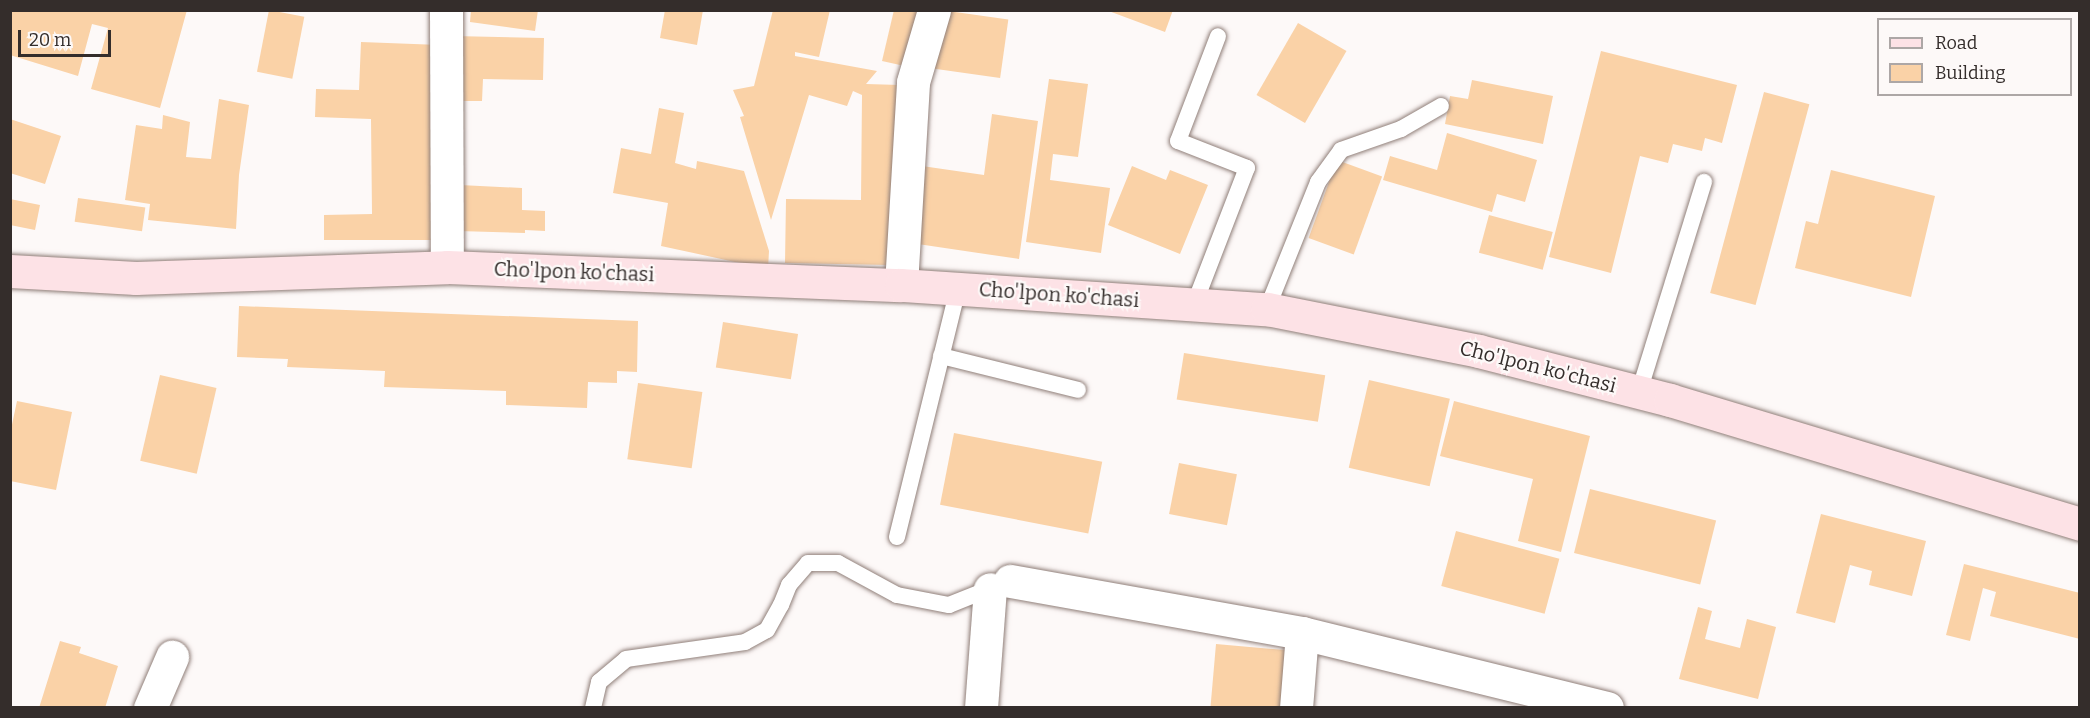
<!DOCTYPE html>
<html>
<head>
<meta charset="utf-8">
<style>
  body { margin:0 }
  #map { position:relative; width:2090px; height:718px; overflow:hidden; background:#fdf9f8; font-family:Bitter,serif }
  div>[style] { position:absolute }
  [style*='--x'] { left:calc(var(--x)*1px); top:calc(var(--y)*1px); width:calc(var(--w)*1px); rotate:calc(var(--a)*1deg) }
  .building>* { inset:0; background:#fad2a7; transform-origin:0 0 }
  .roads { filter:drop-shadow(0 0 2px #907f79) drop-shadow(0 0 2px #907f79) }
  .service>* { height:16px; margin:-8px; padding:0 8px; transform-origin:8px; border-radius:8px; background:#fff }
  .minor>* { height:33px; margin:-16.5px; padding:0 16.5px; transform-origin:16.5px; border-radius:16.5px; background:#fff }
  .secondary>* { height:33px; margin:-16.5px; padding:0 16.5px; transform-origin:16.5px; border-radius:16.5px; background:#fde2e6 }
  span { translate:-50% -50%; white-space:nowrap; text-align:center; line-height:1.15; -webkit-text-stroke:4.5px #fdf9f8; paint-order:stroke }
  .street-label { font-size:20px; color:#342d2b }
  .frame { position:absolute; inset:0; border:12px solid #342d2b; pointer-events:none }
  .legend { position:absolute; left:1877px; top:18px; width:195px; height:78px; box-sizing:border-box; background:#fdf9f8; border:2px solid #ada7a6; margin:0; padding:8px 10px; list-style:none; font-size:18px; color:#342d2b }
  .legend li { display:flex; align-items:center; gap:12px; height:30px }
  .legend b { width:30px; border:2px solid #ada7a6 }
  .scale { position:absolute; left:18px; top:30px; width:93px; height:27px; box-sizing:border-box; border:3px solid #342d2b; border-top:0; padding-left:8px; font-size:18px; line-height:21px; white-space:nowrap; color:#342d2b; -webkit-text-stroke:4px #fdf9f8; paint-order:stroke }
</style>
</head>
<body>
<div id="map">
  <div class="building">
    <i style="clip-path:polygon(10px 10px,187px 10px,160px 108px,91px 89px,108px 28px,92px 24px,78px 76px,10px 55px)"></i>
    <i style="left:269px;top:10px;width:36px;height:63px;rotate:11deg"></i>
    <i style="clip-path:polygon(471px 10px,538px 10px,535px 31px,470px 22px)"></i>
    <i style="clip-path:polygon(665px 10px,703px 10px,697px 45px,660px 38px)"></i>
    <i style="clip-path:polygon(773px 10px,830px 10px,819px 57px,795px 52px,795px 56px,877px 71px,866px 84px,900px 85px,890px 265px,785px 263px,786px 199px,861px 200px,862px 95px,853px 91px,847px 106px,809px 95px,771px 220px,740px 117px,744px 116px,733px 90px,754px 86px)"></i>
    <i style="clip-path:polygon(894px 10px,921px 10px,909px 67px,882px 61px)"></i>
    <i style="left:941px;top:10px;width:68px;height:59px;rotate:8deg"></i>
    <i style="clip-path:polygon(1106px 10px,1173px 10px,1165px 32px)"></i>
    <i style="left:1298px;top:23px;width:56px;height:83px;rotate:30deg"></i>
    <i style="clip-path:polygon(453px 36px,544px 38px,543px 80px,483px 79px,482px 101px,452px 101px)"></i>
    <i style="clip-path:polygon(361px 42px,440px 45px,442px 240px,324px 240px,324px 215px,372px 214px,371px 119px,315px 117px,316px 89px,359px 90px)"></i>
    <i style="clip-path:polygon(1601px 51px,1737px 85px,1722px 143px,1705px 138px,1702px 151px,1673px 144px,1668px 163px,1640px 156px,1611px 273px,1549px 257px)"></i>
    <i style="clip-path:polygon(1049px 79px,1088px 84px,1078px 157px,1053px 154px,1050px 180px,1110px 188px,1101px 253px,1026px 242px)"></i>
    <i style="clip-path:polygon(1472px 80px,1553px 96px,1543px 144px,1445px 124px,1450px 96px,1468px 99px)"></i>
    <i style="left:1764px;top:92px;width:47px;height:208px;rotate:15deg"></i>
    <i style="clip-path:polygon(219px 99px,249px 105px,239px 175px,236px 229px,148px 220px,150px 204px,125px 200px,136px 125px,162px 129px,163px 115px,190px 122px,186px 157px,211px 159px)"></i>
    <i style="clip-path:polygon(659px 108px,684px 113px,675px 163px,696px 169px,697px 161px,744px 171px,769px 251px,768px 269px,661px 246px,668px 203px,613px 193px,621px 148px,651px 154px)"></i>
    <i style="clip-path:polygon(992px 114px,1038px 121px,1019px 259px,911px 243px,922px 166px,984px 175px)"></i>
    <i style="clip-path:polygon(10px 119px,61px 136px,45px 184px,10px 173px)"></i>
    <i style="clip-path:polygon(1447px 133px,1537px 160px,1525px 202px,1497px 194px,1492px 212px,1383px 180px,1390px 156px,1437px 170px)"></i>
    <i style="left:1337px;top:160px;width:48px;height:83px;rotate:20deg"></i>
    <i style="clip-path:polygon(1132px 166px,1166px 180px,1170px 170px,1208px 185px,1180px 254px,1108px 225px)"></i>
    <i style="clip-path:polygon(1831px 170px,1935px 196px,1911px 297px,1795px 268px,1806px 221px,1818px 224px)"></i>
    <i style="clip-path:polygon(460px 185px,522px 188px,522px 210px,545px 211px,545px 231px,525px 230px,525px 233px,458px 231px)"></i>
    <i style="left:78px;top:198px;width:68px;height:24px;rotate:8deg"></i>
    <i style="clip-path:polygon(10px 199px,40px 205px,35px 230px,10px 225px)"></i>
    <i style="left:1489px;top:215px;width:66px;height:39px;rotate:15deg"></i>
    <i style="clip-path:polygon(239px 306px,638px 321px,637px 372px,617px 371px,617px 383px,588px 382px,587px 408px,506px 405px,506px 391px,384px 387px,385px 371px,287px 367px,288px 359px,237px 357px)"></i>
    <i style="left:723px;top:322px;width:76px;height:46px;rotate:9deg"></i>
    <i style="left:1184px;top:353px;width:143px;height:47px;rotate:9deg"></i>
    <i style="left:160px;top:375px;width:58px;height:88px;rotate:13deg"></i>
    <i style="left:1369px;top:380px;width:83px;height:90px;rotate:13deg"></i>
    <i style="left:638px;top:383px;width:65px;height:77px;rotate:8deg"></i>
    <i style="clip-path:polygon(17px 401px,72px 412px,56px 490px,10px 481px,10px 434px)"></i>
    <i style="clip-path:polygon(1454px 401px,1590px 436px,1561px 552px,1518px 541px,1533px 479px,1440px 456px)"></i>
    <i style="left:954px;top:433px;width:151px;height:73px;rotate:11deg"></i>
    <i style="left:1179px;top:463px;width:59px;height:52px;rotate:11deg"></i>
    <i style="left:1590px;top:489px;width:130px;height:66px;rotate:14deg"></i>
    <i style="clip-path:polygon(1821px 514px,1926px 541px,1912px 596px,1869px 585px,1872px 571px,1850px 565px,1835px 623px,1796px 613px)"></i>
    <i style="left:1456px;top:531px;width:107px;height:57px;rotate:15deg"></i>
    <i style="clip-path:polygon(1964px 564px,2080px 593px,2080px 639px,1990px 616px,1996px 592px,1983px 588px,1970px 641px,1946px 635px)"></i>
    <i style="clip-path:polygon(1698px 607px,1712px 611px,1705px 639px,1740px 648px,1747px 619px,1776px 627px,1758px 699px,1679px 679px)"></i>
    <i style="clip-path:polygon(60px 641px,81px 647px,79px 653px,118px 666px,105px 708px,39px 708px)"></i>
    <i style="left:1216px;top:644px;width:72px;height:64px;rotate:5deg"></i>
  </div>
  <div class="roads">
    <div class="service">
      <i style="--x:1194;--y:305;--w:147;--a:-68.9"></i>
      <i style="--x:1247;--y:168;--w:74;--a:-158.6"></i>
      <i style="--x:1178;--y:141;--w:112;--a:-69.1"></i>
      <i style="--x:1267;--y:309;--w:137;--a:-68.1"></i>
      <i style="--x:1318;--y:182;--w:39;--a:-54"></i>
      <i style="--x:1341;--y:150;--w:64;--a:-19.3"></i>
      <i style="--x:1401;--y:129;--w:46;--a:-29.9"></i>
      <i style="--x:941;--y:356;--w:141;--a:13.9"></i>
      <i style="--x:1639;--y:392;--w:220;--a:-72.8"></i>
      <i style="--x:897;--y:537;--w:256;--a:-76.2"></i>
      <i style="--x:593;--y:708;--w:27;--a:-77"></i>
      <i style="--x:599;--y:682;--w:35;--a:-40"></i>
      <i style="--x:626;--y:659;--w:120;--a:-8.1"></i>
      <i style="--x:745;--y:642;--w:25;--a:-29"></i>
      <i style="--x:767;--y:630;--w:29;--a:-61"></i>
      <i style="--x:781;--y:605;--w:22;--a:-68"></i>
      <i style="--x:789;--y:585;--w:29;--a:-49"></i>
      <i style="--x:808;--y:563;--w:30;--a:0"></i>
      <i style="--x:838;--y:563;--w:67;--a:28.5"></i>
      <i style="--x:897;--y:595;--w:53;--a:10.9"></i>
      <i style="--x:949;--y:605;--w:48;--a:-21.8"></i>
    </div>
    <div class="minor">
      <i style="--x:446;--y:10;--w:257;--a:89.8"></i>
      <i style="--x:901;--y:285;--w:203;--a:-86.6"></i>
      <i style="--x:913;--y:82;--w:75;--a:-73.7"></i>
      <i style="--x:1010;--y:581;--w:297;--a:10.1"></i>
      <i style="--x:1302;--y:633;--w:314;--a:13.8"></i>
      <i style="--x:150;--y:708;--w:56;--a:-66.7"></i>
      <i style="--x:981;--y:708;--w:119;--a:-85.7"></i>
      <i style="--x:1296;--y:708;--w:75;--a:-85.4"></i>
    </div>
    <div class="secondary">
      <i style="--x:10;--y:271;--w:126;--a:3.2"></i>
      <i style="--x:136;--y:278;--w:311;--a:-2"></i>
      <i style="--x:447;--y:267;--w:454;--a:2.3"></i>
      <i style="--x:901;--y:285;--w:367;--a:3.8"></i>
      <i style="--x:1267;--y:309;--w:216;--a:11.2"></i>
      <i style="--x:1479;--y:351;--w:197;--a:14.4"></i>
      <i style="--x:1670;--y:400;--w:428;--a:16.8"></i>
    </div>
  </div>
  <div class="street-label">
    <span style="left:574px;top:272px;rotate:2deg">Cho'lpon ko'chasi</span>
    <span style="left:1059px;top:295px;rotate:4deg">Cho'lpon ko'chasi</span>
    <span style="left:1538px;top:367px;rotate:14deg">Cho'lpon ko'chasi</span>
  </div>
  <div class="frame"></div>
  <ul class="legend">
  <li><b style="height:8px;background:#fde2e6"></b>Road</li>
  <li><b style="height:16px;background:#fad2a7"></b>Building</li>
  </ul>
  <div class="scale">20 m</div>
</div>
</body>
</html>
